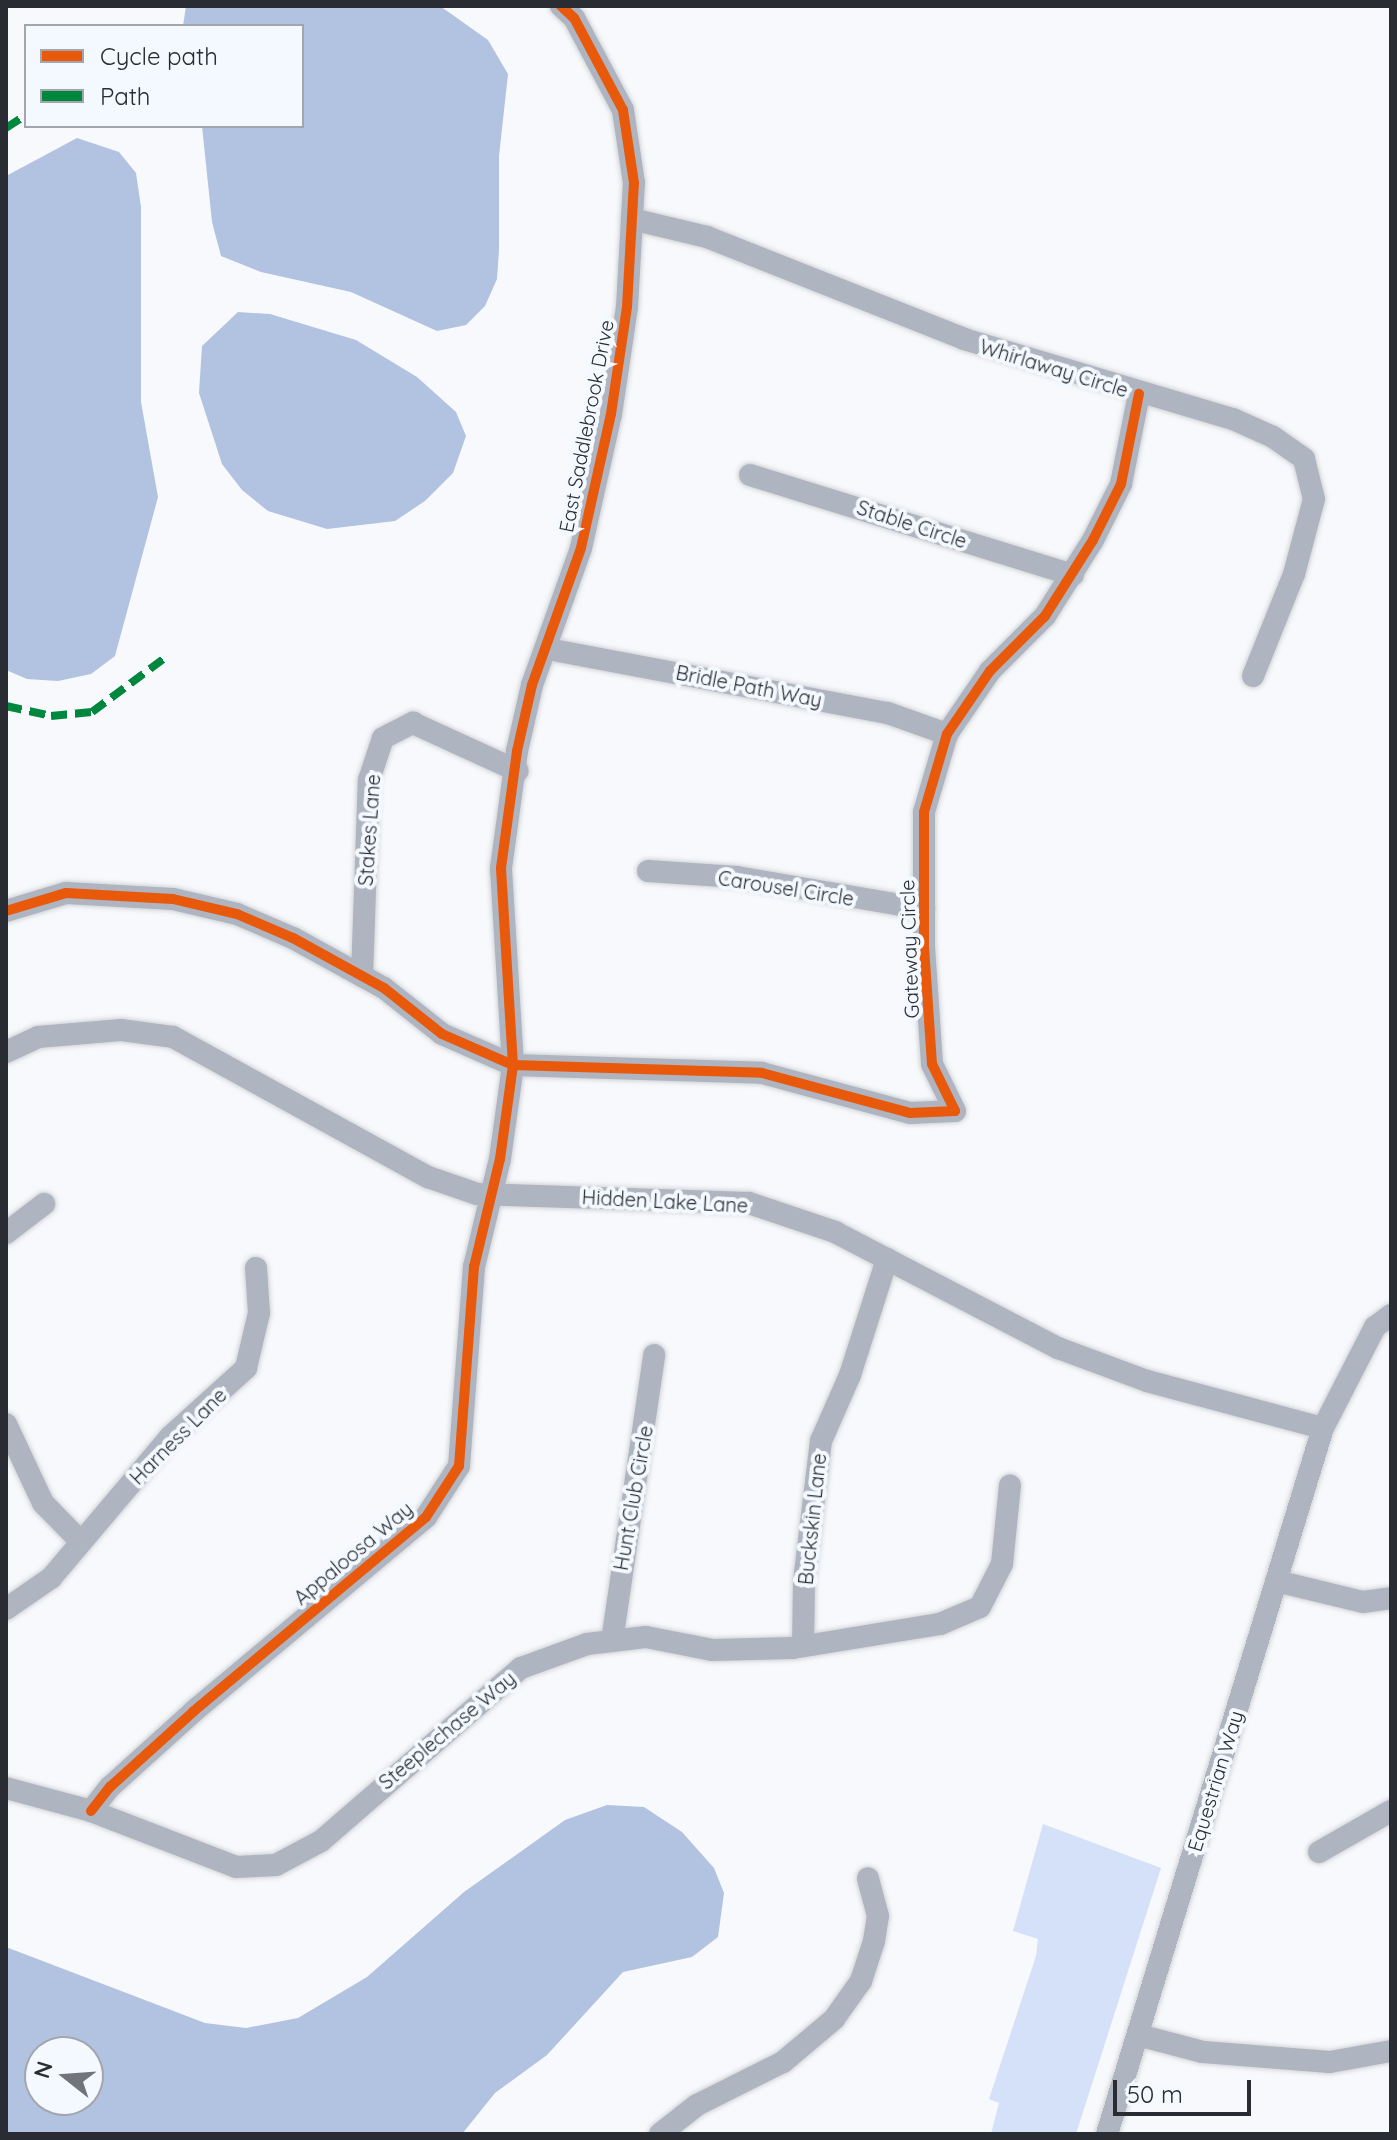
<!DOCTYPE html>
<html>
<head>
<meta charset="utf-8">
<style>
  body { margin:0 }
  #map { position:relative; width:1397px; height:2140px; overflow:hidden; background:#f7f9fc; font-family:Quicksand,sans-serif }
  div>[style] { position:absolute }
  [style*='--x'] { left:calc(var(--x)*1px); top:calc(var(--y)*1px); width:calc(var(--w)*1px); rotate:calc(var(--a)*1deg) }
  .green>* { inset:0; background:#d4e1f9 }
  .water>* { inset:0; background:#b2c2e1 }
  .roads { filter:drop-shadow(0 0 2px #d3d4d7) drop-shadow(0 0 2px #d3d4d7) }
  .minor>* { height:22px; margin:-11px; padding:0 11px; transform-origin:11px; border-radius:11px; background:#aeb4c0 }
  .quiet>* { height:8px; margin-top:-4px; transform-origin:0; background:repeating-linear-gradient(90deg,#00873e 0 16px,transparent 0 24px) }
  .cycleway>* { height:10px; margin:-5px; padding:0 5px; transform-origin:5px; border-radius:5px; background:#e8590c }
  span { translate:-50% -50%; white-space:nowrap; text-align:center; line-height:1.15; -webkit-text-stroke:8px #f4f8ff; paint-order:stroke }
  .street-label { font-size:20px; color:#292c32 }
  .frame { position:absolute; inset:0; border:8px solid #292c32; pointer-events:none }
  .legend { position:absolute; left:24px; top:24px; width:280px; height:104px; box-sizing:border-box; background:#f4f8ff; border:2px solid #a3a6ad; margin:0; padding:10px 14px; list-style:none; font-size:24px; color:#292c32 }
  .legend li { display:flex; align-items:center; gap:16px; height:40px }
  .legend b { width:40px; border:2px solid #a3a6ad }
  .north { position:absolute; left:24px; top:2036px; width:80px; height:80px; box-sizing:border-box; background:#f4f8ff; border:2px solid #a3a6ad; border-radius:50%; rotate:287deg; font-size:22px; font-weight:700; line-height:32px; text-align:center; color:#292c32 }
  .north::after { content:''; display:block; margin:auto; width:28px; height:36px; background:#717479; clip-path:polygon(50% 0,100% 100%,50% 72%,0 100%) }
  .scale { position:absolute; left:1113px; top:2080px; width:138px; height:36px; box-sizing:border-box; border:4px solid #292c32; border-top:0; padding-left:10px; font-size:24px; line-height:28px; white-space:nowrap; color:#292c32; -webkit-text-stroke:6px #f4f8ff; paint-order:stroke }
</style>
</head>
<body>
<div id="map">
  <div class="green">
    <i style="clip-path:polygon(1043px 1824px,1161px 1868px,1076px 2134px,991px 2134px,999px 2103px,989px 2099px,1036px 1956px,1038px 1939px,1013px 1931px)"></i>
  </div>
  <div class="water">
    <i style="clip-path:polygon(186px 6px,440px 6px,488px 40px,508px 74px,499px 156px,499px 250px,497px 279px,485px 306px,466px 325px,437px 331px,351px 292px,261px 272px,221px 256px,212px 222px,202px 126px,302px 126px,302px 26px,183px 26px)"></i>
    <i style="clip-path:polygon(77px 138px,119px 152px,136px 173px,141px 207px,141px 402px,158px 497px,115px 656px,91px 674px,58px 681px,27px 679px,6px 670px,6px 176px)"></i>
    <i style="clip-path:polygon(238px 312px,270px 314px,356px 340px,417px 377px,456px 412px,466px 436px,453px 473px,425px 501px,395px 521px,327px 529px,268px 511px,242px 490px,222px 464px,199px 393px,202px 346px)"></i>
    <i style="clip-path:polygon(evenodd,607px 1805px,644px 1807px,682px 1832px,714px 1868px,724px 1893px,718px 1937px,692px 1957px,623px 1972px,547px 2055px,495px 2093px,462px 2134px,6px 2134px,6px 1947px,205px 2023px,246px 2028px,298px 2018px,367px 1977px,464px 1892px,565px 1820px,607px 1805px,40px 2052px,88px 2052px,88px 2100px,40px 2100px,40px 2052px)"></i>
  </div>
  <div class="roads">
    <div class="minor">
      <i style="--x:632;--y:219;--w:77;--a:13.5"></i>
      <i style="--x:707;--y:237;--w:277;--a:21.6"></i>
      <i style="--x:964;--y:339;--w:281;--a:16.6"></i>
      <i style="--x:1233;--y:419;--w:44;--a:24.2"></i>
      <i style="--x:1273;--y:437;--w:38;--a:35"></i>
      <i style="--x:1304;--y:459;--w:41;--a:76"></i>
      <i style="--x:1314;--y:499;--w:78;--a:104.9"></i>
      <i style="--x:1294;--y:574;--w:110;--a:111.9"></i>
      <i style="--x:750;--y:475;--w:338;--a:17.2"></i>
      <i style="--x:548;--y:649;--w:346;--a:10.7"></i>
      <i style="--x:888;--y:713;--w:63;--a:19.6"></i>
      <i style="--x:648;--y:871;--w:89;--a:3.9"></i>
      <i style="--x:737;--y:877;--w:190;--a:9.7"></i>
      <i style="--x:6;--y:911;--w:63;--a:-16.7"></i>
      <i style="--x:66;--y:893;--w:107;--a:3.2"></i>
      <i style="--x:173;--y:899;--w:66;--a:13.2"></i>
      <i style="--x:237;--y:914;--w:61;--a:23.2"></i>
      <i style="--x:293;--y:938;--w:104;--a:28.8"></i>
      <i style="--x:384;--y:988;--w:74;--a:38.4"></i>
      <i style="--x:442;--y:1034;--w:77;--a:23.6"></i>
      <i style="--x:513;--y:1065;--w:249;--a:1.8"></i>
      <i style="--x:762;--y:1073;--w:153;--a:15.1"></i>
      <i style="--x:910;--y:1113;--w:45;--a:-2.5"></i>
      <i style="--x:955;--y:1111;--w:52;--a:-116.1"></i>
      <i style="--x:932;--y:1064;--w:118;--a:-93.9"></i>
      <i style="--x:924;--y:946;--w:134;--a:-90"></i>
      <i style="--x:924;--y:812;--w:81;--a:-73.6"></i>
      <i style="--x:947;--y:734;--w:76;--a:-55.7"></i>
      <i style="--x:990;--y:671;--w:78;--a:-45"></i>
      <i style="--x:1045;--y:616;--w:90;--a:-57.7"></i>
      <i style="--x:1093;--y:540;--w:63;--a:-63.4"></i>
      <i style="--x:1121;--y:484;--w:92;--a:-78.7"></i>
      <i style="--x:362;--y:976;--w:196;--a:-88"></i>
      <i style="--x:369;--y:780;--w:44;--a:-71.6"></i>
      <i style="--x:383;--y:738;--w:34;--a:-27"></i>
      <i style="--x:413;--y:723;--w:115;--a:24.6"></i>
      <i style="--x:6;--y:1052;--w:35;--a:-25"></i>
      <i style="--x:38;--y:1037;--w:83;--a:-4.8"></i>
      <i style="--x:121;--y:1030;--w:52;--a:7.7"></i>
      <i style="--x:173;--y:1037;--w:291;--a:28.8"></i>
      <i style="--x:428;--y:1177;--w:52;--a:19.1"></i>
      <i style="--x:477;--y:1194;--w:272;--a:1.9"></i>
      <i style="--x:749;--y:1203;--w:91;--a:18.6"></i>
      <i style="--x:835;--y:1232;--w:251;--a:27.5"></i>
      <i style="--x:1058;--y:1348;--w:95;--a:20.3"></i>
      <i style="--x:1147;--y:1381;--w:182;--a:15"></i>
      <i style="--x:6;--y:1233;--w:48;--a:-37.3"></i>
      <i style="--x:6;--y:1424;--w:87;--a:64.9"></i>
      <i style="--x:43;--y:1503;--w:54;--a:45.7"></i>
      <i style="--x:1276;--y:1581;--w:89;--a:13.6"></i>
      <i style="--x:1363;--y:1602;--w:28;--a:-8"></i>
      <i style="--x:6;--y:1609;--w:55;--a:-34.6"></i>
      <i style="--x:51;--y:1578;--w:185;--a:-49.8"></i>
      <i style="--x:170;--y:1437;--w:103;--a:-42.2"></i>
      <i style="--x:246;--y:1368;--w:57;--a:-76.7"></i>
      <i style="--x:259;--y:1313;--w:45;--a:-93.8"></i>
      <i style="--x:612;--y:1641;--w:289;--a:-81.6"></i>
      <i style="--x:803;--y:1646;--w:65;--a:-89.1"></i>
      <i style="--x:804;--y:1581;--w:141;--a:-83.1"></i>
      <i style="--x:821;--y:1441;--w:72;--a:-66.3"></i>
      <i style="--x:850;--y:1375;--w:122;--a:-72.3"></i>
      <i style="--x:6;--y:1788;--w:88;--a:15.1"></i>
      <i style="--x:91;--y:1811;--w:155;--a:21.1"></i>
      <i style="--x:236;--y:1867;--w:40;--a:-2.9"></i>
      <i style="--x:276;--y:1865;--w:51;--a:-28.1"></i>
      <i style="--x:321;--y:1841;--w:264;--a:-40.9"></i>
      <i style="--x:521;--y:1668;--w:70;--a:-20"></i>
      <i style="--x:587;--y:1644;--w:59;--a:-6.8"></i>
      <i style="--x:646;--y:1637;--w:67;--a:11.1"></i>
      <i style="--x:712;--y:1650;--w:81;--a:-1.4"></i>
      <i style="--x:793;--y:1648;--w:149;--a:-9.3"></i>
      <i style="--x:940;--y:1624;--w:43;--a:-23"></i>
      <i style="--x:980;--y:1607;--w:48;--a:-62.9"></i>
      <i style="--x:1002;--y:1564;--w:79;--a:-84.2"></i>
      <i style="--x:91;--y:1811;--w:31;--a:-52"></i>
      <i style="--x:110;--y:1787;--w:113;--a:-42.1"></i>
      <i style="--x:194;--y:1711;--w:302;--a:-39.9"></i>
      <i style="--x:426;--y:1517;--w:61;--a:-57.1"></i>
      <i style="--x:459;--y:1466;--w:200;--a:-85.7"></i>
      <i style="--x:474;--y:1267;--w:111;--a:-76.5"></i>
      <i style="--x:500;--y:1159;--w:95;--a:-82.1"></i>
      <i style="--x:513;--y:1065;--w:197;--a:-93.5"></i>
      <i style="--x:501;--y:868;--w:118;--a:-82.2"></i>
      <i style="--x:517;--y:751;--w:68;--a:-77.2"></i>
      <i style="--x:532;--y:685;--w:145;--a:-70.3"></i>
      <i style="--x:581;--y:548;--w:137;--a:-77.4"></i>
      <i style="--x:611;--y:414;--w:108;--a:-81.5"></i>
      <i style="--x:627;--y:307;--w:124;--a:-86.8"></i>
      <i style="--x:634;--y:183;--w:74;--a:-98.6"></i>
      <i style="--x:623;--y:110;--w:104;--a:-118"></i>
      <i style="--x:574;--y:18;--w:18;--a:-137"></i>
      <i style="--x:1319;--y:1852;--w:83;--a:-29.7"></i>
      <i style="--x:1138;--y:2035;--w:67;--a:14.7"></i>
      <i style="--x:1203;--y:2052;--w:127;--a:4.5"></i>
      <i style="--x:1330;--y:2062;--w:62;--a:-10.2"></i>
      <i style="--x:660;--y:2134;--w:47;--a:-38.1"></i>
      <i style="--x:697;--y:2105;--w:96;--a:-26.6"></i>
      <i style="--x:783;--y:2062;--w:67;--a:-40.1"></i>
      <i style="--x:834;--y:2019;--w:47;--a:-54.6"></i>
      <i style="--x:861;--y:1981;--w:42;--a:-72"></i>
      <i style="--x:874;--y:1941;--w:25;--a:-81"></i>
      <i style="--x:878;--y:1916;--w:39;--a:-105"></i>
      <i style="--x:1107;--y:2134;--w:738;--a:-72.99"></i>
      <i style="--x:1323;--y:1428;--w:114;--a:-62.8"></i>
      <i style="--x:1375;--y:1327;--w:20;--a:-37"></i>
    </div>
  </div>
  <div class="quiet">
    <i style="--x:6;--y:128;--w:24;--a:-33"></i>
    <i style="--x:6;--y:706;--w:46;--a:12.5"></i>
    <i style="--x:51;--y:716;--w:41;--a:-5.6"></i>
    <i style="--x:92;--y:712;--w:92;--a:-36.6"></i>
  </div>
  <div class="cycleway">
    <i style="--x:6;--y:911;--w:63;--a:-16.7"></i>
    <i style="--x:66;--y:893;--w:107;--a:3.2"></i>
    <i style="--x:173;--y:899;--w:66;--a:13.2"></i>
    <i style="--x:237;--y:914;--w:61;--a:23.2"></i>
    <i style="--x:293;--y:938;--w:104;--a:28.8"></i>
    <i style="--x:384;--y:988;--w:74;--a:38.4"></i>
    <i style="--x:442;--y:1034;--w:77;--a:23.6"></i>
    <i style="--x:513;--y:1065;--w:249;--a:1.8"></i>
    <i style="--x:762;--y:1073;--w:153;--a:15.1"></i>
    <i style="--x:910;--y:1113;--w:45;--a:-2.5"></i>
    <i style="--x:955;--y:1111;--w:52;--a:-116.1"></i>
    <i style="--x:932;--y:1064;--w:118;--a:-93.9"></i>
    <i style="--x:924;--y:946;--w:134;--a:-90"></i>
    <i style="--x:924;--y:812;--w:81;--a:-73.6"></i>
    <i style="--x:947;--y:734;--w:76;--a:-55.7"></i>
    <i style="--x:990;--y:671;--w:78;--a:-45"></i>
    <i style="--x:1045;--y:616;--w:90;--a:-57.7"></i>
    <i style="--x:1093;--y:540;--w:63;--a:-63.4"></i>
    <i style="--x:1121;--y:484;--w:92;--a:-78.7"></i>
    <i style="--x:91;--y:1811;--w:31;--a:-52"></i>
    <i style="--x:110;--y:1787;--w:113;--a:-42.1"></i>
    <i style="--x:194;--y:1711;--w:302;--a:-39.9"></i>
    <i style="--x:426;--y:1517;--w:61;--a:-57.1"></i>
    <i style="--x:459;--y:1466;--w:200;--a:-85.7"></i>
    <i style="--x:474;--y:1267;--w:111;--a:-76.5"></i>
    <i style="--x:500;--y:1159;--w:95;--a:-82.1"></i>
    <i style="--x:513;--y:1065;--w:197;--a:-93.5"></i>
    <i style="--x:501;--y:868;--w:118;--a:-82.2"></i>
    <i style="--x:517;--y:751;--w:68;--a:-77.2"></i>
    <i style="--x:532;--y:685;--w:145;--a:-70.3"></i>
    <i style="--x:581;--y:548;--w:137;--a:-77.4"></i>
    <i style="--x:611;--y:414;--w:108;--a:-81.5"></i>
    <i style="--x:627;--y:307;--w:124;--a:-86.8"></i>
    <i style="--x:634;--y:183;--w:74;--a:-98.6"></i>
    <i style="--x:623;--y:110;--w:104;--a:-118"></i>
    <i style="--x:574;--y:18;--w:18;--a:-137"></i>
  </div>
  <div class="street-label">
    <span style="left:1054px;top:368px;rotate:17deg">Whirlaway Circle</span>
    <span style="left:586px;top:426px;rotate:-79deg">East Saddlebrook Drive</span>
    <span style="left:912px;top:524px;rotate:18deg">Stable Circle</span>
    <span style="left:749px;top:686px;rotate:11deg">Bridle Path Way</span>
    <span style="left:369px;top:830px;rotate:-86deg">Stakes Lane</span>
    <span style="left:786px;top:888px;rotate:9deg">Carousel Circle</span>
    <span style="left:909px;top:949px;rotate:-92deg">Gateway Circle</span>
    <span style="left:665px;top:1201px;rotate:3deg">Hidden Lake Lane</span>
    <span style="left:178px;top:1436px;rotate:-45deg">Harness Lane</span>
    <span style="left:633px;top:1498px;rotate:-80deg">Hunt Club Circle</span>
    <span style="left:812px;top:1519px;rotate:-84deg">Buckskin Lane</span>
    <span style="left:353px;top:1553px;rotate:-40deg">Appaloosa Way</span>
    <span style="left:447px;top:1730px;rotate:-40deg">Steeplechase Way</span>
    <span style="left:1215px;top:1781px;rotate:-73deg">Equestrian Way</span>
  </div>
  <div class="frame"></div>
  <ul class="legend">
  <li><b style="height:10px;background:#e8590c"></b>Cycle path</li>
  <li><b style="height:10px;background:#00873e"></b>Path</li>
  </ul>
  <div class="north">N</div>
  <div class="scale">50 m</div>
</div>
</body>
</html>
